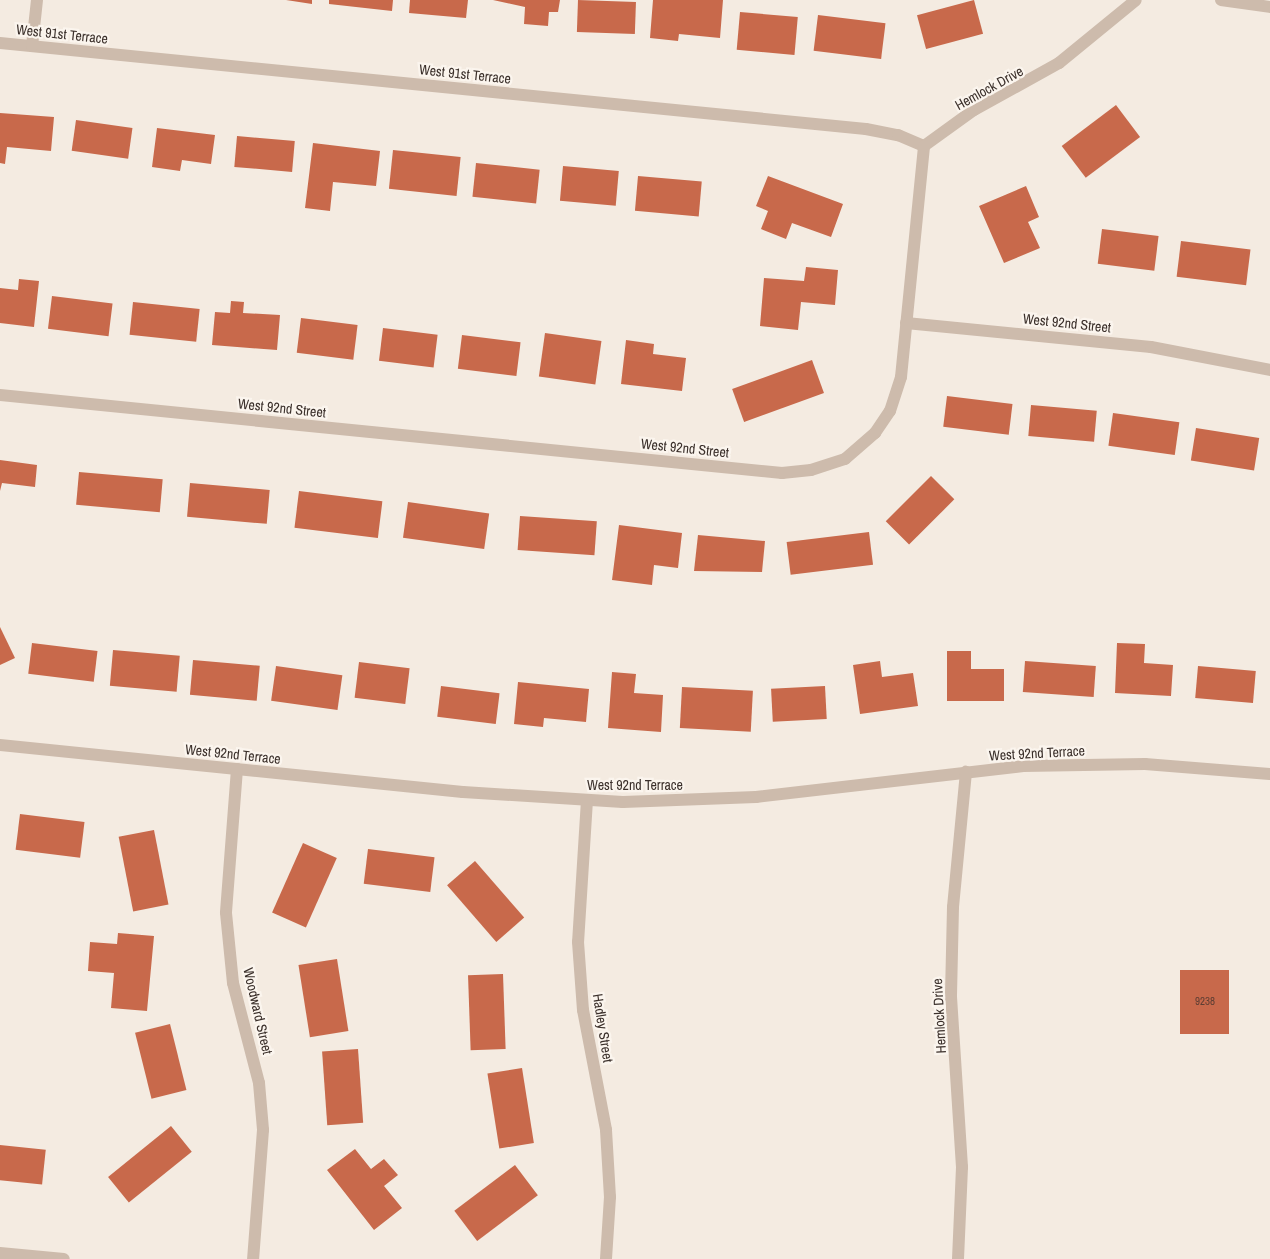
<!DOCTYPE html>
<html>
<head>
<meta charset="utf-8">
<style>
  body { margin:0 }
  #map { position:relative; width:1270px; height:1259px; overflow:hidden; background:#f4ebe1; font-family:"Archivo Narrow",sans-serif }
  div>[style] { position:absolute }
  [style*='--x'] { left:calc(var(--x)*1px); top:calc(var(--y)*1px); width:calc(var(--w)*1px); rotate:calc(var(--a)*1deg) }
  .building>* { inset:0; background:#c8694b; transform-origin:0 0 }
  .minor>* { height:12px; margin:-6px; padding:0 6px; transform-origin:6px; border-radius:6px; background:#cdbbac }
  span { translate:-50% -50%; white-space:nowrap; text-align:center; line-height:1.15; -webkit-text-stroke:4.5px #fbf5ee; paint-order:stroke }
  .number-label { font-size:11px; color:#5e3e33 }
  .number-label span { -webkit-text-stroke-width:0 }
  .street-label { font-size:14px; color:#3b302b }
</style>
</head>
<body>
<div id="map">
  <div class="building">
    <i style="clip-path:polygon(286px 0,312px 0,312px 4px)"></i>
    <i style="clip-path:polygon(329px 0,393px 0,392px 11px,329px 4px)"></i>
    <i style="clip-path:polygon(410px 0,468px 0,466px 18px,409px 13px)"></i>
    <i style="clip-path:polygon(493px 0,560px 0,558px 12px,549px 12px,548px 26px,524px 24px,525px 7px)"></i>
    <i style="left:578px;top:0;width:58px;height:32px;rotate:2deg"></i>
    <i style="clip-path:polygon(653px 0,723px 0,720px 38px,679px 34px,678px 41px,650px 38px)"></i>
    <i style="left:974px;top:0;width:35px;height:59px;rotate:75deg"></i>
    <i style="left:740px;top:12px;width:58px;height:38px;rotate:5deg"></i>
    <i style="left:818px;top:15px;width:68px;height:36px;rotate:7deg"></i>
    <i style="left:1116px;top:105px;width:40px;height:68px;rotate:53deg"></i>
    <i style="clip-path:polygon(0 113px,54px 117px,51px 151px,7px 147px,5px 164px,0 163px)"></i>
    <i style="left:76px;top:120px;width:57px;height:31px;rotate:8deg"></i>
    <i style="clip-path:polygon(157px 128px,215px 135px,211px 164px,182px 160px,180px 171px,152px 167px)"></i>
    <i style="left:237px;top:136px;width:58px;height:31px;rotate:5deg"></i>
    <i style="clip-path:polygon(313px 143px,380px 151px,376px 186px,333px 182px,330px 211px,305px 208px)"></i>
    <i style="left:393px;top:150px;width:68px;height:39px;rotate:6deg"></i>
    <i style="left:476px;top:163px;width:64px;height:34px;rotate:6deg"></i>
    <i style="left:563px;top:166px;width:56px;height:35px;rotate:5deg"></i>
    <i style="left:638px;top:176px;width:64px;height:35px;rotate:5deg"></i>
    <i style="clip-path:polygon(768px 176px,843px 204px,831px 237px,792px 223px,786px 239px,761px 229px,768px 211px,756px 206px)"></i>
    <i style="clip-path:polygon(1026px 186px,1039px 217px,1028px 222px,1040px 248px,1004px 263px,979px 206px)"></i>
    <i style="left:1102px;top:229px;width:57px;height:35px;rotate:7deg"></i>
    <i style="left:1181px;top:241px;width:70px;height:36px;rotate:7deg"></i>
    <i style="clip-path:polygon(806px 267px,838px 270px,835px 305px,801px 302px,798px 330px,760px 326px,764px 278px,804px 281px)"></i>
    <i style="clip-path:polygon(19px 279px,39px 281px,34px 327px,0 323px,0 288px,18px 290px)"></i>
    <i style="left:52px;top:296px;width:61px;height:33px;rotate:7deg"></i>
    <i style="clip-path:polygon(231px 301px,244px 302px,243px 313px,280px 315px,277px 350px,212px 345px,215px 312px,230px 313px)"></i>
    <i style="left:133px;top:302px;width:67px;height:33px;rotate:6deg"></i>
    <i style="left:301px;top:318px;width:57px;height:35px;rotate:7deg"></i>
    <i style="left:383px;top:328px;width:55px;height:33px;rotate:7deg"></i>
    <i style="left:545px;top:333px;width:57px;height:44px;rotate:8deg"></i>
    <i style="left:462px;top:335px;width:59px;height:34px;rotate:7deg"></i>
    <i style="clip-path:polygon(626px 340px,654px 344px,653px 354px,686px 358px,682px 391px,621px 384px)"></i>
    <i style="left:812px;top:360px;width:35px;height:85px;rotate:70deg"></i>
    <i style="left:947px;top:396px;width:66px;height:31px;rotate:7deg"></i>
    <i style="left:1031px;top:405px;width:66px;height:31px;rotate:5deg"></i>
    <i style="left:1113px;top:413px;width:67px;height:33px;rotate:8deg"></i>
    <i style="left:1196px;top:428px;width:64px;height:33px;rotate:9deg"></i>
    <i style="clip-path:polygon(0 460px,37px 465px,35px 487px,2px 483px,0 491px)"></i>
    <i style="left:79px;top:472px;width:84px;height:33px;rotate:5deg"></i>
    <i style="left:931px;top:476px;width:33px;height:64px;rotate:45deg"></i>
    <i style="left:190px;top:483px;width:80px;height:34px;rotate:5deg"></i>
    <i style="left:299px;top:491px;width:84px;height:37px;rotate:7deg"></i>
    <i style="left:408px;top:502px;width:82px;height:36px;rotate:8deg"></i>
    <i style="left:520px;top:516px;width:77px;height:34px;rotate:4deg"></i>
    <i style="clip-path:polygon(619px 525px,682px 533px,678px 568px,654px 565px,652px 585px,612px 580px)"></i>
    <i style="left:869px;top:532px;width:33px;height:83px;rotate:83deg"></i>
    <i style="clip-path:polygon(698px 535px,765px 541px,762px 572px,694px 571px)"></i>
    <i style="clip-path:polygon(0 627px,15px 658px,0 665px)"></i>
    <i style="left:32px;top:643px;width:66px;height:31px;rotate:7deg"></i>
    <i style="clip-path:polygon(1117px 643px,1145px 644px,1144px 663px,1173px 665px,1171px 696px,1115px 693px)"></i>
    <i style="left:113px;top:650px;width:67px;height:36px;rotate:5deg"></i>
    <i style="clip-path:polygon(947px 651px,971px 651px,971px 669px,1004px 669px,1004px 701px,947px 701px)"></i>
    <i style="left:193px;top:660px;width:67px;height:35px;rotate:5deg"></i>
    <i style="clip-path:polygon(880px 661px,882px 677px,913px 673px,918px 706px,860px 714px,853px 665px)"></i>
    <i style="left:1025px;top:661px;width:71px;height:31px;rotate:4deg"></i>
    <i style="left:359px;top:662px;width:51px;height:36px;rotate:7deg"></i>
    <i style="left:276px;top:666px;width:67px;height:35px;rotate:8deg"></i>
    <i style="left:1198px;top:666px;width:58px;height:32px;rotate:5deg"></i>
    <i style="clip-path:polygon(612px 672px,636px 674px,634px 693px,663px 695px,661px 732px,608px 728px)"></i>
    <i style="clip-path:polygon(518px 682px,589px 689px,586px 722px,544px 718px,543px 727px,514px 724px)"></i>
    <i style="left:441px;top:686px;width:59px;height:31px;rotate:7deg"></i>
    <i style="left:825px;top:686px;width:33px;height:54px;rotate:87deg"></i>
    <i style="left:682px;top:687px;width:71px;height:41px;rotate:3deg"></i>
    <i style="left:20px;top:814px;width:65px;height:36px;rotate:7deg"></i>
    <i style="left:154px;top:830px;width:76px;height:36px;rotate:79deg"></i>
    <i style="left:303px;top:843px;width:37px;height:76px;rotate:24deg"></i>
    <i style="left:368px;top:849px;width:67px;height:35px;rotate:7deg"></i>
    <i style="left:475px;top:861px;width:75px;height:37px;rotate:49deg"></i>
    <i style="clip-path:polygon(118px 933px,154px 936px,147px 1011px,111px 1008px,114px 973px,88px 971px,90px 942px,117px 944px)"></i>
    <i style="left:337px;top:959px;width:73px;height:39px;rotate:81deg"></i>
    <i style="left:1180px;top:970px;width:49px;height:64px"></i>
    <i style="left:503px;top:974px;width:75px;height:35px;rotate:88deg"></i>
    <i style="left:170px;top:1024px;width:68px;height:36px;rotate:76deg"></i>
    <i style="left:358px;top:1049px;width:74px;height:36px;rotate:86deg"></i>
    <i style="left:522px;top:1068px;width:76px;height:35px;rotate:81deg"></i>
    <i style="left:171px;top:1126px;width:33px;height:81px;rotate:51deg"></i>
    <i style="left:0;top:1145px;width:46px;height:35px;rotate:6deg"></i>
    <i style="clip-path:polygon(355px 1149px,371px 1169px,384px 1159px,398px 1175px,384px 1186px,402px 1208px,374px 1230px,327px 1170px)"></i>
    <i style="left:515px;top:1165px;width:38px;height:76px;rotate:53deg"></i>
  </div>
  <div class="minor">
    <i style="--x:1221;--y:0;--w:49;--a:8.1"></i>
    <i style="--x:0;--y:43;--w:870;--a:5.67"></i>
    <i style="--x:866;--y:129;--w:33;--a:11"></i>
    <i style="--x:898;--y:135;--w:28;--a:23"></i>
    <i style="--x:32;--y:46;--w:46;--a:-83.8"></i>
    <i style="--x:906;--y:323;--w:246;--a:5.6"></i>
    <i style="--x:1151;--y:347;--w:121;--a:10.9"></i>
    <i style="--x:0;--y:395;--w:786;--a:5.7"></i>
    <i style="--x:782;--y:473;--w:29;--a:-6"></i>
    <i style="--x:811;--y:470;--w:36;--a:-18"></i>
    <i style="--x:845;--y:459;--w:40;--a:-41"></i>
    <i style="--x:875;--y:433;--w:27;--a:-56"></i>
    <i style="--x:890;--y:411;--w:36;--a:-72"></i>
    <i style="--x:901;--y:377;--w:232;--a:-84.3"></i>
    <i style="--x:924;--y:146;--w:62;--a:-35.8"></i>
    <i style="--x:974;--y:110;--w:97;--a:-28.9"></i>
    <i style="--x:1059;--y:63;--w:99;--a:-39.3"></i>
    <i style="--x:0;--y:745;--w:465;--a:5.8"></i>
    <i style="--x:463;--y:792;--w:160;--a:3.6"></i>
    <i style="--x:623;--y:802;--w:133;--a:-2.2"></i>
    <i style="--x:756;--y:797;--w:269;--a:-6.6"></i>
    <i style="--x:1023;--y:766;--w:122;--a:-0.9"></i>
    <i style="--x:1145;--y:764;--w:125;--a:4.6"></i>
    <i style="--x:237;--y:769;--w:144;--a:94.4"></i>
    <i style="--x:226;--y:913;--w:70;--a:84.3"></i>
    <i style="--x:233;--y:983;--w:103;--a:75.4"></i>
    <i style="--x:259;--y:1083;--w:47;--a:85.1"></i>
    <i style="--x:263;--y:1130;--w:129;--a:94.4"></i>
    <i style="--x:587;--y:800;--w:142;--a:93.6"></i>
    <i style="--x:578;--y:942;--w:68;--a:85.8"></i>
    <i style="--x:583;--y:1010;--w:122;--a:79.1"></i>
    <i style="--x:606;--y:1130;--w:67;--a:86.6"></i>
    <i style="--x:610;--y:1197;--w:62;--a:93.7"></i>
    <i style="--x:0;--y:1253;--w:64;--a:5.4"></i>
    <i style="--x:958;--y:1259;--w:92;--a:-87.5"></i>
    <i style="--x:962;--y:1167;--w:172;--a:-93.7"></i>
    <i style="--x:951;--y:995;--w:88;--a:-88.7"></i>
    <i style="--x:953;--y:907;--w:136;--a:-84.5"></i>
  </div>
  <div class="number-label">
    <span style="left:1205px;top:1001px">9238</span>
  </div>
  <div class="street-label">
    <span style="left:62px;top:34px;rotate:6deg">West 91st Terrace</span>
    <span style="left:465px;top:74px;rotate:6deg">West 91st Terrace</span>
    <span style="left:989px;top:88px;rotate:-29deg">Hemlock Drive</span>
    <span style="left:1067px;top:323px;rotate:6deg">West 92nd Street</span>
    <span style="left:282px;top:408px;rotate:6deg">West 92nd Street</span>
    <span style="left:685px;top:448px;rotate:6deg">West 92nd Street</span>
    <span style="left:1037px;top:753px;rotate:-3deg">West 92nd Terrace</span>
    <span style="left:233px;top:754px;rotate:6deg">West 92nd Terrace</span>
    <span style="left:635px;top:785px">West 92nd Terrace</span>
    <span style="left:258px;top:1011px;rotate:77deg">Woodward Street</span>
    <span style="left:939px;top:1016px;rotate:-93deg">Hemlock Drive</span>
    <span style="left:603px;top:1028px;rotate:81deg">Hadley Street</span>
  </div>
</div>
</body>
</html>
